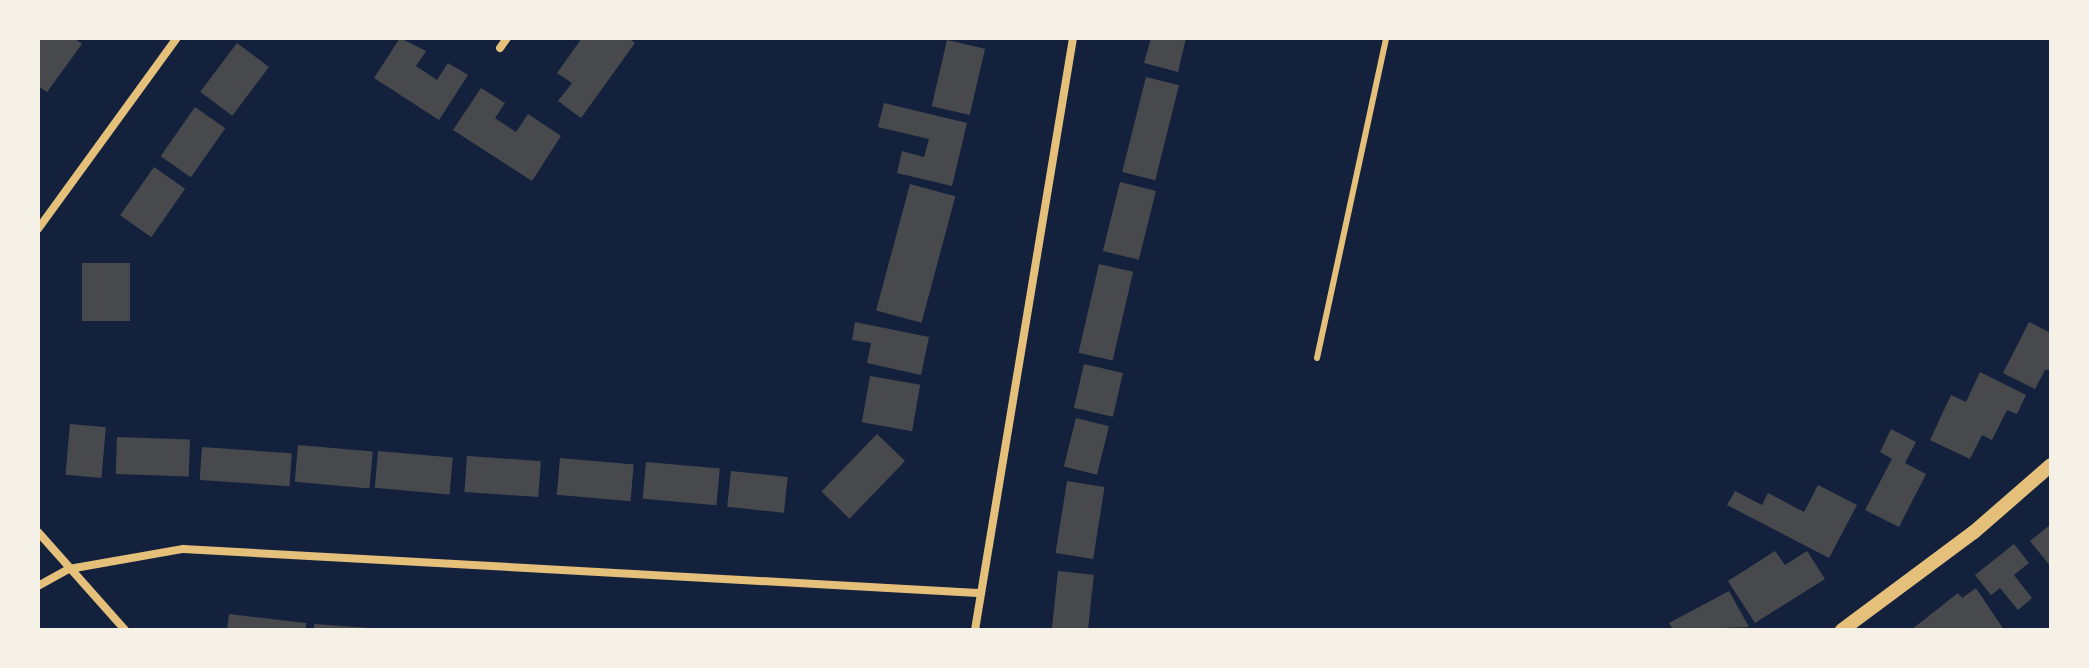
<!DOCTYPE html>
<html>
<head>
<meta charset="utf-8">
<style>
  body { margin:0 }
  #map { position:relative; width:2089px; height:668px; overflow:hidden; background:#14213d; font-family:Manrope,sans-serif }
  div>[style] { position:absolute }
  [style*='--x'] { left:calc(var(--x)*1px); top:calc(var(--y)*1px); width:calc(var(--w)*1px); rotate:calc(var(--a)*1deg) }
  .building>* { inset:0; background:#48494c; transform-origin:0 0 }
  .service>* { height:6px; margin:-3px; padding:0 3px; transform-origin:3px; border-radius:3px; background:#e5c07b }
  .minor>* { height:8px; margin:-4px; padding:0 4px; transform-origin:4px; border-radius:4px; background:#e5c07b }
  .tertiary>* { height:14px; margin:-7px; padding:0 7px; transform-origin:7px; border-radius:7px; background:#e5c07b }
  span { translate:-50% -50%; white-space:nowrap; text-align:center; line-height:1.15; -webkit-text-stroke:6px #f6f1e7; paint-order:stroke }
  .frame { position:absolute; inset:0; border:40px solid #f6f1e7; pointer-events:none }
</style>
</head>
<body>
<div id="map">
  <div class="building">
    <i style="clip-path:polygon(39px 38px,74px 38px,82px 44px,47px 92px,38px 86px)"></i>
    <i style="clip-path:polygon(400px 38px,426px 51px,416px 66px,437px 80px,448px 63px,468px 75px,439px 120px,374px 78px)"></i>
    <i style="clip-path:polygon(582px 38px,629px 38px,635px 43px,581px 118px,558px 101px,572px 83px,557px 73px)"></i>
    <i style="clip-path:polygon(1151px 38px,1186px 38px,1178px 72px,1144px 63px)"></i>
    <i style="left:947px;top:40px;width:39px;height:68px;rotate:13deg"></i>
    <i style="left:237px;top:43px;width:40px;height:61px;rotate:37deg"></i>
    <i style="left:1146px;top:77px;width:34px;height:98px;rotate:14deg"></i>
    <i style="clip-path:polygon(481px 88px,505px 103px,495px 118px,516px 132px,528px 114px,561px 136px,532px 181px,453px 130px)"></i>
    <i style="clip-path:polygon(884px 103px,967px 123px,952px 186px,897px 173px,902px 151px,924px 157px,929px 139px,878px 127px)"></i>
    <i style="left:195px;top:107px;width:37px;height:60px;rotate:35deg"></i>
    <i style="left:154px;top:167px;width:38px;height:59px;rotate:35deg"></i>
    <i style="left:1120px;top:182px;width:37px;height:71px;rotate:14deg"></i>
    <i style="left:910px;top:184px;width:47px;height:131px;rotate:15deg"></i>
    <i style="left:82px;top:263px;width:48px;height:58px"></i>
    <i style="left:1099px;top:264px;width:35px;height:91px;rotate:13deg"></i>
    <i style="clip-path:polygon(855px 322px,929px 337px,921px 375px,867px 363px,871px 343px,852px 340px)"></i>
    <i style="clip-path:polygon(2029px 322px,2051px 333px,2051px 370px,2045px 370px,2035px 389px,2003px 373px)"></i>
    <i style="left:1084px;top:364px;width:40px;height:45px;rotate:13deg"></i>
    <i style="clip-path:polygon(1980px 372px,2026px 395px,2017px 414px,2007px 410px,1992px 440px,1982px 435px,1970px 459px,1930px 440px,1951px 395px,1966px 402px)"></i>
    <i style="left:870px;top:376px;width:51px;height:47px;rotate:10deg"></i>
    <i style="left:1076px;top:418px;width:34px;height:50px;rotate:14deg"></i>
    <i style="left:70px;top:424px;width:36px;height:51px;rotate:5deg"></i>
    <i style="clip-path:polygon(1891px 429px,1916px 442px,1905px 463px,1926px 474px,1899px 527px,1865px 510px,1892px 459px,1880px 452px)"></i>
    <i style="left:877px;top:434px;width:39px;height:80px;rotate:44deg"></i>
    <i style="left:117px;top:437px;width:73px;height:37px;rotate:2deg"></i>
    <i style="left:298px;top:445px;width:75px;height:37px;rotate:5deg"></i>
    <i style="left:202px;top:447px;width:90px;height:33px;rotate:4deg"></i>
    <i style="left:378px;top:451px;width:75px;height:37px;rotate:5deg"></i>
    <i style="left:467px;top:456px;width:74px;height:36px;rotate:4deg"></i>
    <i style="left:560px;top:458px;width:74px;height:37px;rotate:5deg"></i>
    <i style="left:646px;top:462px;width:74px;height:37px;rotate:5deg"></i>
    <i style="left:731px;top:471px;width:57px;height:36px;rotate:6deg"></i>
    <i style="left:1067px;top:481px;width:38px;height:73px;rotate:9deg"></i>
    <i style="clip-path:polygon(1818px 485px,1857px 505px,1829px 558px,1727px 505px,1735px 491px,1762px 505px,1768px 493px,1804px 512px)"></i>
    <i style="clip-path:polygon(2051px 524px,2051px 567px,2030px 541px)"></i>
    <i style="clip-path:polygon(2014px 544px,2029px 563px,2014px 575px,2032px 598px,2018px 610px,2000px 588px,1991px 595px,1975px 575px)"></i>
    <i style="clip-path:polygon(1775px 551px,1785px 565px,1807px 551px,1825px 579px,1755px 623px,1728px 581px)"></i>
    <i style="left:1058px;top:571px;width:36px;height:59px;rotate:6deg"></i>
    <i style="clip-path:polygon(1976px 588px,2004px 630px,1911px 630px,1958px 593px,1962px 598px)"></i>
    <i style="clip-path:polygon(1729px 591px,1749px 627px,1673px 630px,1669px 623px)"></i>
    <i style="clip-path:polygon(229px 614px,306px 623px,306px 630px,227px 630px)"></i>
    <i style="clip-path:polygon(314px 624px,369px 628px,369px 630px,314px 630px)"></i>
  </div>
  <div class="service">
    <i style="--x:1317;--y:358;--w:327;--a:-77.8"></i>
  </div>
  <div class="minor">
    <i style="--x:500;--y:48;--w:12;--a:-55"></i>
    <i style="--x:38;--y:229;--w:236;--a:-54"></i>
    <i style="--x:38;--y:532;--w:131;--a:48.4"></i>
    <i style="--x:38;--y:586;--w:35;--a:-29"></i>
    <i style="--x:69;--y:569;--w:116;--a:-10"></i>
    <i style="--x:183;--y:549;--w:796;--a:3.17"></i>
    <i style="--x:975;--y:630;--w:600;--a:-80.6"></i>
  </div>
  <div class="tertiary">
    <i style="--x:1842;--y:630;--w:164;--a:-36.6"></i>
    <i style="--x:1974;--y:532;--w:102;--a:-41"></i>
  </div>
  <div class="frame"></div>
</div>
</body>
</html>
